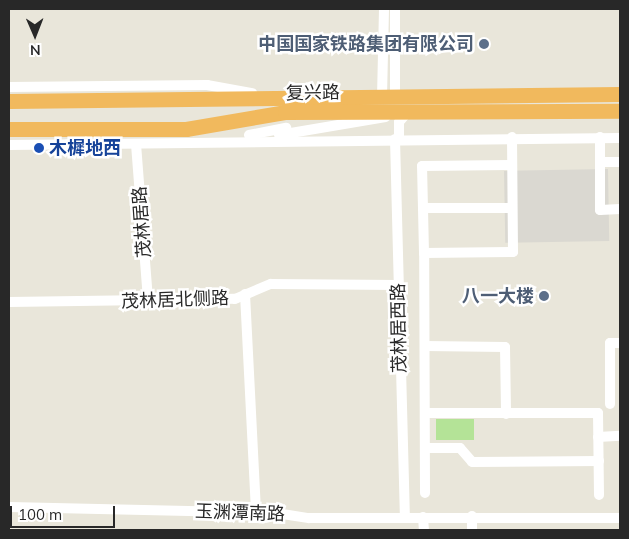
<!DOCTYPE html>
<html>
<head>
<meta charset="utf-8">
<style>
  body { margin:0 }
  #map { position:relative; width:629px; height:539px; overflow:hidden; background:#e9e6da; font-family:Mulish,"Noto Sans SC",sans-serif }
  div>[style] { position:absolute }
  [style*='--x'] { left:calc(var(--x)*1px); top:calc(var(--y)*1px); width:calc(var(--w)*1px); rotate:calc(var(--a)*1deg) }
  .pitch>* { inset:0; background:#b4e397; transform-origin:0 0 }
  .plaza>* { inset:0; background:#dad8d1; transform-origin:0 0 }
  .minor>* { height:10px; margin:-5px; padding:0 5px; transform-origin:5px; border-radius:5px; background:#fff }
  .highway>* { height:15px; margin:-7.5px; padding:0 7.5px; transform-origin:7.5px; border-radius:7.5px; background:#f1b95d }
  .dots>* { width:14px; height:14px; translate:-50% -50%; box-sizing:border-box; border:2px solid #fff; border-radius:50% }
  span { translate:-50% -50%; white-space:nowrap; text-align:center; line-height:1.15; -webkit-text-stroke:5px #fff; paint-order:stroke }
  .service-label { font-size:18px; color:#4e5e75; font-weight:700 }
  .right { translate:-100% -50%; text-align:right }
  .street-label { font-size:18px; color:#282828 }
  .transit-label { font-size:18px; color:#164399; font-weight:700 }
  .left { translate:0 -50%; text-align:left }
  .frame { position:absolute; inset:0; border:10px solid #282828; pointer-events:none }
  .north { position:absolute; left:10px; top:10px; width:50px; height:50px; -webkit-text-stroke:4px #fff; paint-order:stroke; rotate:179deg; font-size:14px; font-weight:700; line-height:20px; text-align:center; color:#282828 }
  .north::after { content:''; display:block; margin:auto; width:18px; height:22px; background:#282828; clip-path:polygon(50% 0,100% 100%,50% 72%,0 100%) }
  .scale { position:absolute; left:10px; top:506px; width:105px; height:22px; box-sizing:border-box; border:2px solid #282828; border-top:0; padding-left:6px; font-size:15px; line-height:18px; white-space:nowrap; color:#282828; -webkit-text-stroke:4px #fff; paint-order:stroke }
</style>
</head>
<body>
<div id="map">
  <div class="pitch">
    <i style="left:436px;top:419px;width:38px;height:21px"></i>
  </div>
  <div class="plaza">
    <i style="left:608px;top:169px;width:72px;height:104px;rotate:89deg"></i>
  </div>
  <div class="minor">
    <i style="--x:395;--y:9;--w:88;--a:90"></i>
    <i style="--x:9;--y:87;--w:198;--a:-0.6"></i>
    <i style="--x:207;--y:85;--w:46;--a:10.1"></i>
    <i style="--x:382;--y:97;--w:88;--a:-88.7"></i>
    <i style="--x:249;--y:135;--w:38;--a:-11"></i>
    <i style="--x:279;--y:135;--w:108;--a:-9.6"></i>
    <i style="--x:600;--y:137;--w:73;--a:90"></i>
    <i style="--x:600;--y:210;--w:20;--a:-3"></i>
    <i style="--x:395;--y:139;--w:378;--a:88.5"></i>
    <i style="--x:399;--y:139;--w:17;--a:-90"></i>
    <i style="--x:399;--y:122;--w:11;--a:-49"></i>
    <i style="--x:136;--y:144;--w:157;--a:85.6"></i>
    <i style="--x:9;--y:145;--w:611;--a:-0.66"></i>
    <i style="--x:600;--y:162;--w:20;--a:0"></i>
    <i style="--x:423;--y:208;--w:89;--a:0"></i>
    <i style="--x:424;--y:253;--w:87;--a:-91.3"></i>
    <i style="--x:422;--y:166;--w:90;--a:-0.6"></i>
    <i style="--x:245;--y:294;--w:219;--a:87.1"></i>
    <i style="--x:9;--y:302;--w:226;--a:-0.8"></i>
    <i style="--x:235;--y:299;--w:39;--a:-23"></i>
    <i style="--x:271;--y:284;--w:128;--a:0.4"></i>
    <i style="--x:425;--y:346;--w:80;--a:0.7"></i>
    <i style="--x:505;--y:347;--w:67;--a:89.1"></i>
    <i style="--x:610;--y:404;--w:61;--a:-90"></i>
    <i style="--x:610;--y:343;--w:10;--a:0"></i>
    <i style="--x:425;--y:413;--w:173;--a:0"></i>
    <i style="--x:598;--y:413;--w:82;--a:89.3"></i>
    <i style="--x:598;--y:437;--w:22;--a:-3"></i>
    <i style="--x:425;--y:448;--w:35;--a:0"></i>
    <i style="--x:460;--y:448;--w:18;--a:49"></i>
    <i style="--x:472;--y:462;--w:127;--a:-0.5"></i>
    <i style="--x:425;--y:493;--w:240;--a:-90.2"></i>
    <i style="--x:424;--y:253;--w:89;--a:-0.6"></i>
    <i style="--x:513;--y:252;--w:115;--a:-90.5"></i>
    <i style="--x:9;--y:507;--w:267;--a:1.3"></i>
    <i style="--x:276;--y:513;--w:33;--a:9"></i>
    <i style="--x:309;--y:518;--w:311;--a:0"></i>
    <i style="--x:472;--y:516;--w:14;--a:90"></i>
    <i style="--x:423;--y:517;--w:13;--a:86"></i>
  </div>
  <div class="highway">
    <i style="--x:9;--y:101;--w:611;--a:-0.66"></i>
    <i style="--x:9;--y:129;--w:177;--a:0"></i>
    <i style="--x:186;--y:129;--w:100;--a:-9.7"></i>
    <i style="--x:285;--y:112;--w:335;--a:-0.2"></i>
  </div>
  <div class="dots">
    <i style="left:484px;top:44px;background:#5c6f8a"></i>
    <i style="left:39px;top:148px;background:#1a4fb4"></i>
    <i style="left:544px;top:296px;background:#5c6f8a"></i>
  </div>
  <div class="service-label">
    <span class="right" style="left:474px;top:44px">中国国家铁路集团有限公司</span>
    <span class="right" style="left:534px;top:296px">八一大楼</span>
  </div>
  <div class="street-label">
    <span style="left:313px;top:93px;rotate:-1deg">复兴路</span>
    <span style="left:142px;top:222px;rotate:-94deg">茂林居路</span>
    <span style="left:175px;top:300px;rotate:-2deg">茂林居北侧路</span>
    <span style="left:399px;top:328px;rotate:-91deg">茂林居西路</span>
    <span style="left:240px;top:513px;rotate:2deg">玉渊潭南路</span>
  </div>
  <div class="transit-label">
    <span class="left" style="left:49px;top:148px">木樨地西</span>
  </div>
  <div class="frame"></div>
  <div class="north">N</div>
  <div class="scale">100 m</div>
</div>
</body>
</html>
